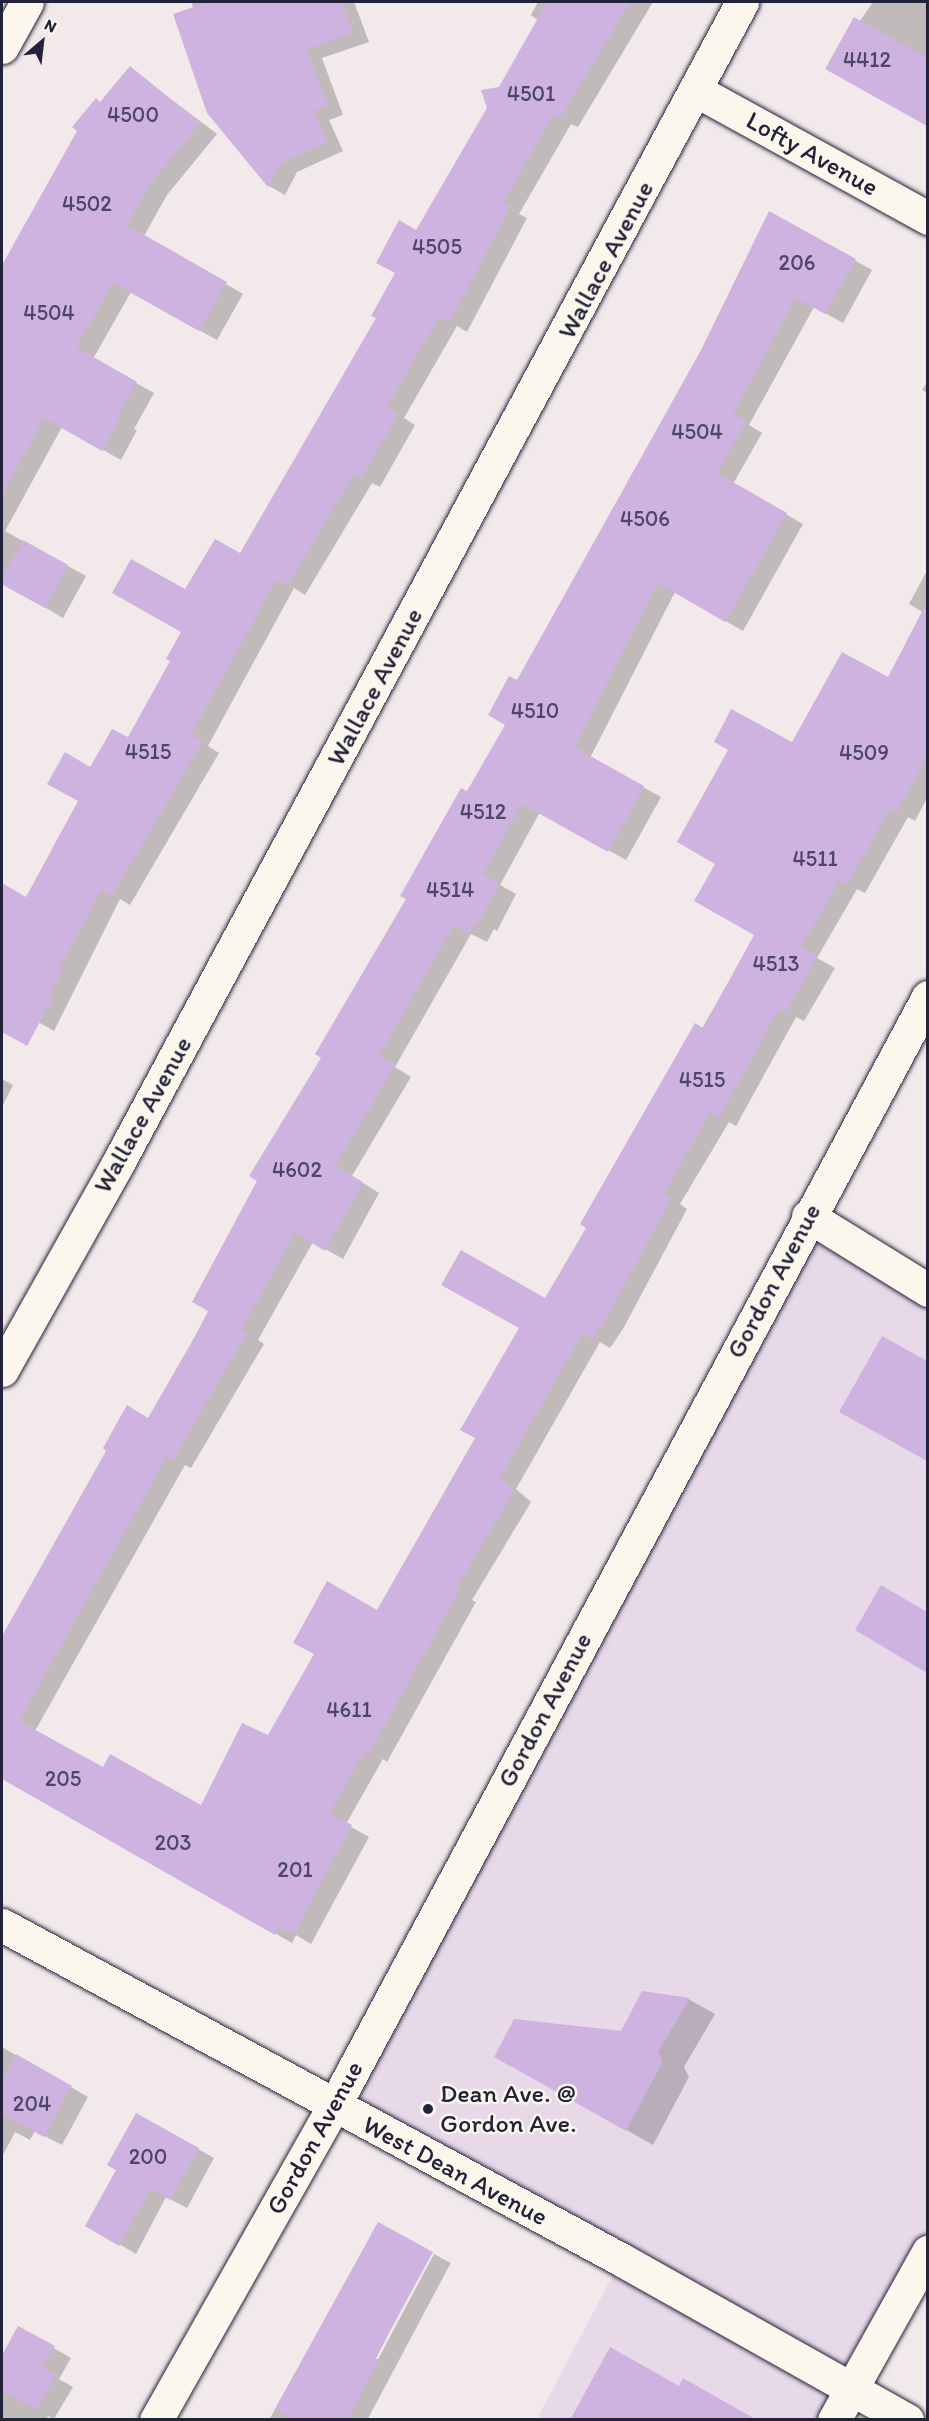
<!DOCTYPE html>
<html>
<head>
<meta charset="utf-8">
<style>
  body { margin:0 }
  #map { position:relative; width:929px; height:2421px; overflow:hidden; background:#f2e9ea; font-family:Itim,sans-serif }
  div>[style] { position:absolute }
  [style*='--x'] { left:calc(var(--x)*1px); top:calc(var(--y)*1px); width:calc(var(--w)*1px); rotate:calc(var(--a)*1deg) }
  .built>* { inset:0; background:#e7d9e7 }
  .shadow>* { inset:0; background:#0003; transform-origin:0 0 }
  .building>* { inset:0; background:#ceb3e0; transform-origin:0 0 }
  .roads { filter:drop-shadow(0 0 2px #22223b) drop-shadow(0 0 2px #22223b) }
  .street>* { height:33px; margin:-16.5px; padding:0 16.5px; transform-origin:16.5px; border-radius:16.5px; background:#fbf7ec }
  .secondary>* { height:33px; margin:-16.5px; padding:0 16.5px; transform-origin:16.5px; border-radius:16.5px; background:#fbf7ec }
  .dots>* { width:16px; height:16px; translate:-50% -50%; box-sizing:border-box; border:3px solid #fbf7ec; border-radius:50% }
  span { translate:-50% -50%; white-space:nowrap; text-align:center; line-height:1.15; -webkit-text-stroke:5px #fbf7ec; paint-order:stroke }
  .number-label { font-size:22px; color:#4d4664 }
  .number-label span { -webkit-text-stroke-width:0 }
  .street-label { font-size:26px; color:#22223b }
  .poi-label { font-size:26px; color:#22223b }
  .left { translate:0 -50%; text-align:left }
  .frame { position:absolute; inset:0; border:3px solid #22223b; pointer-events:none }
  .north { position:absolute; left:12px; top:12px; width:60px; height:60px; -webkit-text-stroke:4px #fbf7ec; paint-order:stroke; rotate:28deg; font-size:16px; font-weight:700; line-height:24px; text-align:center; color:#22223b }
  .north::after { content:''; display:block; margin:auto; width:21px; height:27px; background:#22223b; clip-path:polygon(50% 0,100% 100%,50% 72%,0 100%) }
</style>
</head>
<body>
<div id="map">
  <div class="built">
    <i style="clip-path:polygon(808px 1216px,927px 1290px,927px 2252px,834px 2419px,537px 2419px,621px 2260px,334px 2106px)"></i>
  </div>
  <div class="shadow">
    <i style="clip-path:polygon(354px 2px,369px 42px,322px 58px,343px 115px,329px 120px,343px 151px,297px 172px,285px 195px,269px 186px,208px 112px,192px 3px)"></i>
    <i style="clip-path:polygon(538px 2px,653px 2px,578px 127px,571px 124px,519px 214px,527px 218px,467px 332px,457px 326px,404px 418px,415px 425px,380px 487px,372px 483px,305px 595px,294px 588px,208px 746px,219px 753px,130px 905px,120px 899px,54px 1031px,2px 1001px,2px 885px,26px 899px,80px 801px,91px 769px,128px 739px,172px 661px,183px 631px,186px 591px,240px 555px,378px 318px,416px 232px,538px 20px,531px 15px)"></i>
    <i style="clip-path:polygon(873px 2px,928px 2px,928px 126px,827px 69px)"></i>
    <i style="clip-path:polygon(130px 68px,217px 134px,167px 195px,144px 236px,243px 294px,217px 340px,131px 292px,93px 359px,154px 393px,134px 429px,137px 430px,121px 460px,62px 427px,5px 531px,86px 576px,63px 618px,2px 582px,2px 268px,79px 131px)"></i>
    <i style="clip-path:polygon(770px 213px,872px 270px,843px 323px,814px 307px,749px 425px,762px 433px,733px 484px,803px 524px,743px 631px,675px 592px,590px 758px,661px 797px,626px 860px,540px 812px,500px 885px,516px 894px,497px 931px,494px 929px,487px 942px,471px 934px,395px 1067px,411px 1077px,352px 1176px,379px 1193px,343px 1259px,313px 1242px,258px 1340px,264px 1344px,191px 1468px,185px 1465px,35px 1731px,103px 1769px,202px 1807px,269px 1737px,377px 1612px,477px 1438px,545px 1300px,756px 935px,792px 744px,889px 679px,924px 613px,909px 604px,928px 569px,928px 796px,915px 821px,908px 817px,865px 893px,857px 889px,817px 958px,835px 968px,804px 1021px,796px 1017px,736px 1126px,729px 1122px,680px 1204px,687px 1209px,623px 1329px,610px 1348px,600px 1342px,516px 1489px,531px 1502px,472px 1600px,476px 1602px,387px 1762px,383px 1759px,346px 1824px,369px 1837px,311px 1944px,296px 1935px,292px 1943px,2px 1777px,2px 1639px,108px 1450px,149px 1420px,196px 1339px,323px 1057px,507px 725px,518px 682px,702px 351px)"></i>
    <i style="clip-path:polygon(928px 381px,928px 393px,922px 390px)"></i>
    <i style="clip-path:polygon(2px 1079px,13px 1085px,2px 1107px)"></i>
    <i style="clip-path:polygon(883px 1338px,928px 1363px,928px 1460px,873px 1429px)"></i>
    <i style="clip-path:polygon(881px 1587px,928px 1613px,928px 1671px,857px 1630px)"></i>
    <i style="clip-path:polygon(643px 1992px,690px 2000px,715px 2014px,684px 2067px,689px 2077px,653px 2145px,496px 2056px,622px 2033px)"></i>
    <i style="clip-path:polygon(2px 2047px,88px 2097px,62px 2145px,35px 2131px,30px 2140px,15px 2132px,2px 2157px)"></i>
    <i style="clip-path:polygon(137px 2115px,214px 2158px,187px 2208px,166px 2197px,136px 2254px,87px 2225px,118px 2170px)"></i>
    <i style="clip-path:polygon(379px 2224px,431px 2252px,344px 2420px,269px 2420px)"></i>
    <i style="left:434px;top:2254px;width:19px;height:187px;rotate:28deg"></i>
    <i style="clip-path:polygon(19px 2328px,71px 2358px,59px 2379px,73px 2387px,54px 2419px,48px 2416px,46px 2420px,2px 2420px,2px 2358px)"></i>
  </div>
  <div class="building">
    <i style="clip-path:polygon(208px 2px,342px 2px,353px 33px,307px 49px,328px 106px,314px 111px,328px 142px,281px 163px,268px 187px,207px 113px,173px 14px)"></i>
    <i style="clip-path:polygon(547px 2px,630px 2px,560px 118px,553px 115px,503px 203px,510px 207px,449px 323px,439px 317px,387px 407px,398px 414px,361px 479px,354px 474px,287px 586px,276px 580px,191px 735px,203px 741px,112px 896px,102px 890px,59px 968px,63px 970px,50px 994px,54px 996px,27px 1046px,2px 1032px,2px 883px,26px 897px,78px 801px,47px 784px,65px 752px,90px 767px,112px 729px,128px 737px,170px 661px,166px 659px,181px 632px,112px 593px,131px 559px,185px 589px,215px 539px,240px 553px,376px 318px,371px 316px,395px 273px,376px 263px,399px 220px,416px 230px,487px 108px,481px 90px,499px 87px)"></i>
    <i style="clip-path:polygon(854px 17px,927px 58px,927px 126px,825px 69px)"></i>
    <i style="clip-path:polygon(130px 66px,200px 123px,149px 185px,127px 225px,227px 282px,199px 331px,113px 283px,76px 347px,137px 382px,117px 417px,120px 419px,102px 451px,44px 418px,2px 495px,2px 265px,77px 131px,72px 127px,96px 98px,100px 102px)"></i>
    <i style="clip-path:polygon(769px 211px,856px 259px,825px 314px,796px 298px,733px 414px,746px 422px,717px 473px,787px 513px,725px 622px,658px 583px,574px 747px,644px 786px,608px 852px,522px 804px,483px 874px,500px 883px,479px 922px,476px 921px,469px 934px,454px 925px,379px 1056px,395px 1065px,335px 1166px,363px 1182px,325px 1251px,295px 1233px,241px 1330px,247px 1333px,173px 1460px,167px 1456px,19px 1721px,103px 1767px,110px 1754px,201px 1805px,242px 1723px,268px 1735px,314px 1654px,293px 1643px,327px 1581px,377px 1610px,475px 1438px,460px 1430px,519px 1328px,441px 1285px,461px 1250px,545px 1298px,586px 1228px,580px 1224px,695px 1023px,703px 1028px,754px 935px,694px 901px,715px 864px,677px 842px,728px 750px,714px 742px,731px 709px,792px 742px,842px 652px,888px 677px,927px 602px,927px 757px,897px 812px,890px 808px,847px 885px,839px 881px,801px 947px,818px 956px,786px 1012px,779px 1009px,719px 1118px,711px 1113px,663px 1194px,671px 1198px,606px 1319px,592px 1339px,582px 1334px,500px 1478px,514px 1491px,456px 1589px,459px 1591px,369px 1754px,365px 1751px,329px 1813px,352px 1825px,293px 1935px,279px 1927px,275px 1935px,2px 1779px,2px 1636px,106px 1451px,103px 1448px,127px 1405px,148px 1418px,194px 1338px,208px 1311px,192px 1302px,257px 1181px,249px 1176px,321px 1058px,315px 1054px,406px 899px,400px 896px,461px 788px,467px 791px,505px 725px,488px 715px,509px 676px,517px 680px,701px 350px)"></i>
    <i style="left:23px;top:540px;width:52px;height:49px;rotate:29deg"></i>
    <i style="clip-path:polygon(882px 1336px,927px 1361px,927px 1461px,839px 1412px)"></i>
    <i style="clip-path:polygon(881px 1585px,927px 1612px,927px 1673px,855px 1630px)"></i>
    <i style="clip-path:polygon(642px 1991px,690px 1998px,658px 2052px,663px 2061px,626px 2131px,494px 2057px,514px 2019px,621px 2031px)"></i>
    <i style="clip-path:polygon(16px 2054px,72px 2086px,44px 2137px,2px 2114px,2px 2080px)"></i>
    <i style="clip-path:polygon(136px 2113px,199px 2148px,170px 2200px,150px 2189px,119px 2246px,85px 2226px,116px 2170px,107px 2165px)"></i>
    <i style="clip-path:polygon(378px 2222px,433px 2252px,375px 2358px,379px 2360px,347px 2420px,295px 2420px,275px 2409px)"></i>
    <i style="clip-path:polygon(18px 2326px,55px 2346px,42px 2367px,56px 2376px,36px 2410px,2px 2391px,2px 2355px)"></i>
    <i style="clip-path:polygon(610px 2347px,679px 2386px,683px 2378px,757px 2420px,570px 2420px)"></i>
  </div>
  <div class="roads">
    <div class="street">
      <i style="--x:2;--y:47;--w:51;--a:-60.9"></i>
      <i style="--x:697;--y:91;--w:264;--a:28.8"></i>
      <i style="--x:808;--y:1216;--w:141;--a:31.7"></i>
      <i style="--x:2;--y:1370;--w:237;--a:-60.7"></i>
      <i style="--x:118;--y:1163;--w:1318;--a:-61.74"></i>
      <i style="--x:156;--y:2420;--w:361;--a:-60.5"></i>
      <i style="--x:334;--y:2106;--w:1258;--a:-61.83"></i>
    </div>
    <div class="secondary">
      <i style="--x:2;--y:1925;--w:705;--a:28.38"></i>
      <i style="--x:622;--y:2260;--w:327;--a:29.3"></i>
      <i style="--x:834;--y:2420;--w:193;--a:-60.8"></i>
    </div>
  </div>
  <div class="dots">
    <i style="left:428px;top:2109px;background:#22223b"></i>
  </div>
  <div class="number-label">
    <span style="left:867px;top:60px">4412</span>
    <span style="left:531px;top:94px">4501</span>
    <span style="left:133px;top:115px">4500</span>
    <span style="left:87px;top:204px">4502</span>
    <span style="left:437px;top:247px">4505</span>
    <span style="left:797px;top:263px">206</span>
    <span style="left:49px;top:313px">4504</span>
    <span style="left:697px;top:432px">4504</span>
    <span style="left:645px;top:519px">4506</span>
    <span style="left:535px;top:711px">4510</span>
    <span style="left:148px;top:752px">4515</span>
    <span style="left:864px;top:753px">4509</span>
    <span style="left:483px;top:812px">4512</span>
    <span style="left:815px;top:859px">4511</span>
    <span style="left:450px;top:890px">4514</span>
    <span style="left:776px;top:964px">4513</span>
    <span style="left:702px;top:1080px">4515</span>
    <span style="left:297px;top:1170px">4602</span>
    <span style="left:349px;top:1710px">4611</span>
    <span style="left:63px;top:1779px">205</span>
    <span style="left:173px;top:1843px">203</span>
    <span style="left:295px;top:1870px">201</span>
    <span style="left:32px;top:2104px">204</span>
    <span style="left:148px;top:2157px">200</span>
  </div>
  <div class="street-label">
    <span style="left:812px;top:154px;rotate:29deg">Lofty Avenue</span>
    <span style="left:606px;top:260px;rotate:-62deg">Wallace Avenue</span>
    <span style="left:375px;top:687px;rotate:-62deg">Wallace Avenue</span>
    <span style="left:143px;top:1115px;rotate:-61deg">Wallace Avenue</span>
    <span style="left:774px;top:1281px;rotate:-62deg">Gordon Avenue</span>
    <span style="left:545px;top:1710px;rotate:-62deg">Gordon Avenue</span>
    <span style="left:315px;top:2138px;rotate:-61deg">Gordon Avenue</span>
    <span style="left:455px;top:2171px;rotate:28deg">West Dean Avenue</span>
  </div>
  <div class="poi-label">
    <span class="left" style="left:440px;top:2109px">Dean Ave. @<br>Gordon Ave.</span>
  </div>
  <div class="frame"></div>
  <div class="north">N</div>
</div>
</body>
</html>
